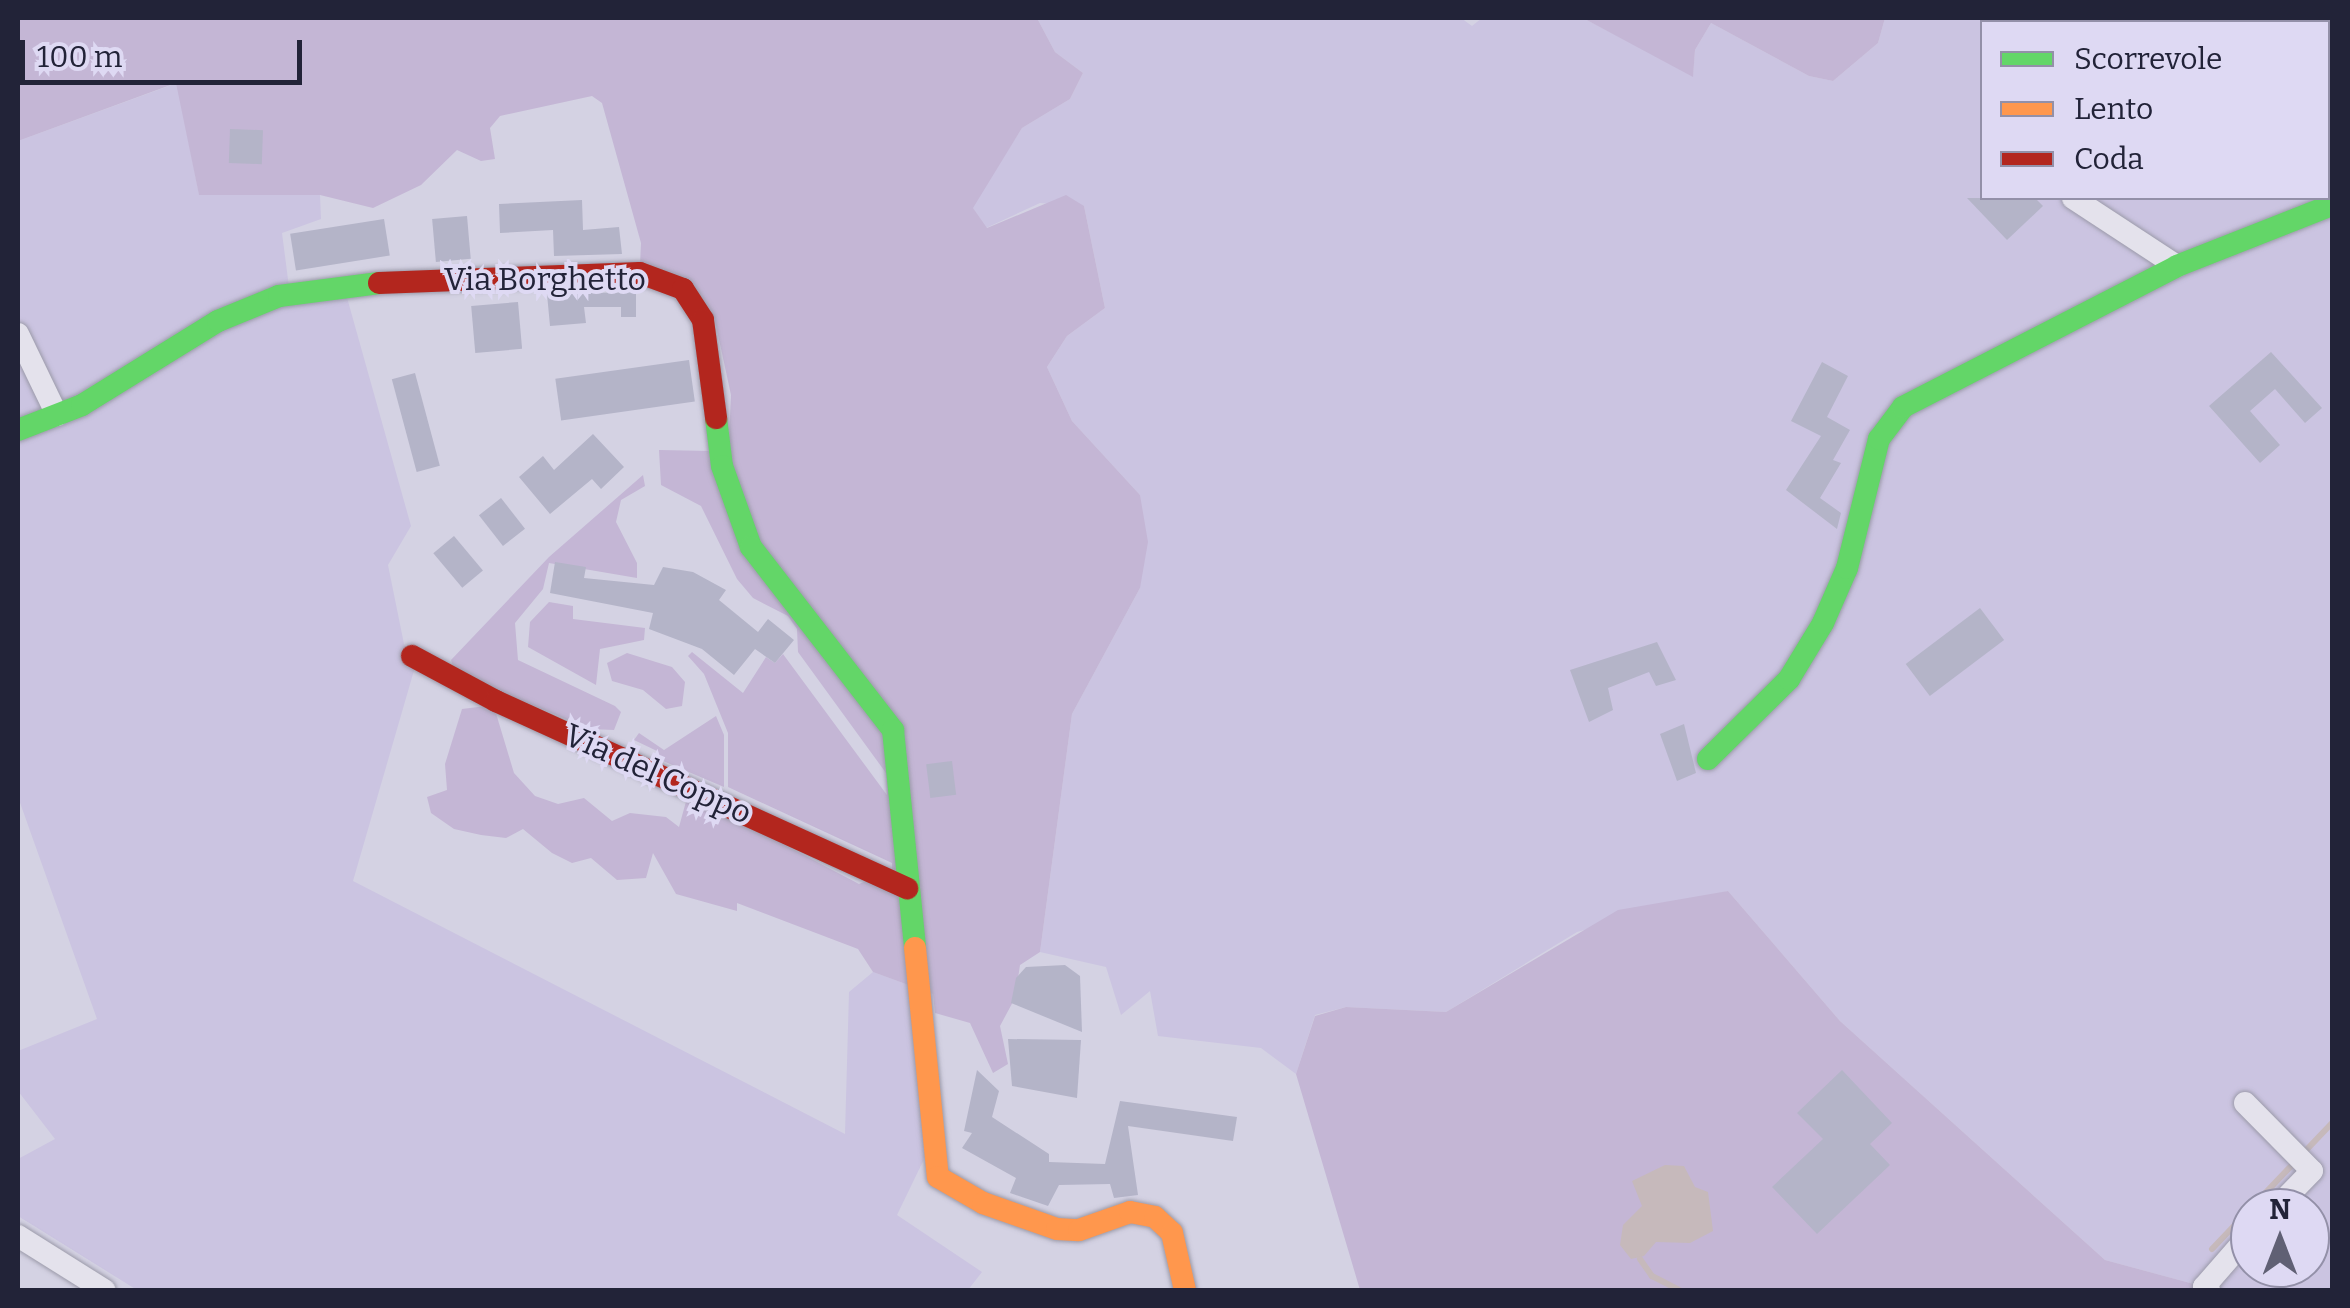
<!DOCTYPE html>
<html>
<head>
<meta charset="utf-8">
<style>
  body { margin:0 }
  #map { position:relative; width:2350px; height:1308px; overflow:hidden; background:#d4d2e3; font-family:Bitter,serif }
  div>[style] { position:absolute }
  [style*='--x'] { left:calc(var(--x)*1px); top:calc(var(--y)*1px); width:calc(var(--w)*1px); rotate:calc(var(--a)*1deg) }
  .farmland>* { inset:0; background:#cbc4e1 }
  .green>* { inset:0; background:#c4b6d5 }
  .water>* { inset:0; background:#c6b9bb }
  .stream>* { height:6px; margin:-3px; padding:0 3px; transform-origin:3px; border-radius:3px; background:#c6b9bb }
  .building>* { inset:0; background:#b4b4c8; transform-origin:0 0 }
  .roads { filter:drop-shadow(0 0 2px #9b9aa9) drop-shadow(0 0 2px #9b9aa9) }
  .street>* { height:22px; margin:-11px; padding:0 11px; transform-origin:11px; border-radius:11px; background:#e4e2ec }
  .fast>* { height:22px; margin:-11px; padding:0 11px; transform-origin:11px; border-radius:11px; background:#63d668 }
  .slow>* { height:22px; margin:-11px; padding:0 11px; transform-origin:11px; border-radius:11px; background:#ff974d }
  .jam>* { height:22px; margin:-11px; padding:0 11px; transform-origin:11px; border-radius:11px; background:#b3261e }
  span { translate:-50% -50%; white-space:nowrap; text-align:center; line-height:1.15; -webkit-text-stroke:8px #ded9f3; paint-order:stroke }
  .street-label { font-size:32px; color:#222338 }
  .frame { position:absolute; inset:0; border:20px solid #222338; pointer-events:none }
  .legend { position:absolute; left:1980px; top:20px; width:350px; height:180px; box-sizing:border-box; background:#ded9f3; border:2px solid #9390a8; margin:0; padding:12px 18px; list-style:none; font-size:30px; color:#222338 }
  .legend li { display:flex; align-items:center; gap:20px; height:50px }
  .legend b { width:50px; border:2px solid #9390a8 }
  .north { position:absolute; left:2230px; top:1188px; width:100px; height:100px; box-sizing:border-box; background:#ded9f3; border:2px solid #9390a8; border-radius:50%; rotate:0deg; font-size:28px; font-weight:700; line-height:40px; text-align:center; color:#222338 }
  .north::after { content:''; display:block; margin:auto; width:35px; height:45px; background:#606074; clip-path:polygon(50% 0,100% 100%,50% 72%,0 100%) }
  .scale { position:absolute; left:20px; top:40px; width:282px; height:45px; box-sizing:border-box; border:5px solid #222338; border-top:0; padding-left:12px; font-size:30px; line-height:35px; white-space:nowrap; color:#222338; -webkit-text-stroke:8px #ded9f3; paint-order:stroke }
</style>
</head>
<body>
<div id="map">
  <div class="farmland">
    <i style="clip-path:polygon(evenodd,1037px 18px,1461px 18px,1472px 26px,1482px 18px,1583px 18px,1693px 75px,1695px 50px,1711px 23px,1809px 76px,1833px 81px,1878px 43px,1885px 18px,2332px 18px,2332px 1290px,2216px 1290px,2105px 1260px,1840px 1021px,1728px 891px,1577px 932px,1446px 1012px,1346px 1007px,1315px 1015px,1296px 1074px,1261px 1048px,1158px 1036px,1150px 991px,1121px 1015px,1106px 967px,1040px 952px,1072px 714px,1140px 588px,1140px 495px,1072px 421px,1047px 367px,1067px 336px,1105px 308px,1084px 206px,1040px 203px,986px 228px,972px 207px,1022px 128px,1070px 99px,1083px 73px,1055px 52px,1037px 18px,1982px 22px,2328px 22px,2328px 198px,1982px 198px,1982px 22px,1037px 18px,2250px 1208px,2310px 1208px,2310px 1268px,2250px 1268px,2250px 1208px)"></i>
    <i style="clip-path:polygon(177px 83px,199px 194px,320px 195px,321px 219px,282px 233px,289px 287px,346px 294px,411px 526px,388px 565px,404px 644px,415px 667px,353px 881px,845px 1134px,849px 992px,873px 972px,933px 994px,927px 1153px,897px 1215px,982px 1272px,968px 1290px,137px 1290px,18px 1216px,18px 1159px,55px 1139px,18px 1091px,18px 1051px,97px 1019px,18px 797px,18px 141px)"></i>
  </div>
  <div class="green">
    <i style="clip-path:polygon(18px 18px,1037px 18px,1055px 52px,1083px 73px,1070px 99px,1022px 128px,973px 208px,987px 228px,1066px 195px,1084px 206px,1105px 308px,1067px 336px,1047px 367px,1072px 421px,1140px 495px,1148px 542px,1140px 588px,1072px 714px,1040px 952px,1020px 965px,1015px 998px,1000px 1026px,1008px 1064px,993px 1073px,970px 1023px,935px 1013px,933px 994px,873px 972px,858px 949px,737px 903px,737px 911px,676px 894px,653px 853px,646px 878px,617px 880px,591px 858px,572px 863px,552px 853px,523px 829px,506px 838px,481px 835px,454px 829px,431px 813px,427px 797px,447px 790px,445px 764px,462px 709px,486px 706px,495px 710px,514px 773px,535px 796px,558px 804px,584px 798px,612px 821px,630px 813px,666px 817px,679px 827px,688px 794px,859px 884px,892px 870px,892px 863px,728px 787px,728px 733px,704px 674px,688px 656px,692px 652px,743px 693px,766px 657px,775px 663px,783px 654px,887px 795px,886px 773px,798px 652px,797px 629px,788px 616px,753px 598px,737px 579px,701px 506px,661px 485px,659px 450px,711px 451px,729px 439px,731px 395px,715px 321px,640px 265px,641px 243px,602px 103px,592px 96px,500px 116px,490px 128px,495px 159px,481px 161px,457px 150px,421px 185px,373px 208px,320px 195px,199px 195px,176px 83px,18px 141px)"></i>
    <i style="clip-path:polygon(1583px 18px,1885px 18px,1878px 43px,1833px 81px,1809px 76px,1711px 23px,1695px 50px,1693px 77px)"></i>
    <i style="clip-path:polygon(643px 475px,645px 486px,621px 500px,616px 522px,637px 563px,637px 578px,549px 563px,543px 589px,515px 623px,518px 660px,615px 706px,621px 712px,614px 730px,590px 729px,455px 673px,451px 660px,549px 557px)"></i>
    <i style="clip-path:polygon(549px 602px,573px 606px,573px 619px,645px 628px,644px 640px,600px 649px,596px 685px,528px 647px,530px 622px)"></i>
    <i style="clip-path:polygon(627px 653px,672px 667px,685px 682px,682px 706px,666px 709px,643px 690px,612px 681px,607px 663px)"></i>
    <i style="clip-path:polygon(716px 716px,724px 735px,724px 787px,656px 758px,657px 751px,634px 740px,639px 733px,664px 750px)"></i>
    <i style="clip-path:polygon(1728px 891px,1840px 1021px,2105px 1260px,2216px 1290px,1360px 1290px,1296px 1074px,1315px 1016px,1346px 1007px,1446px 1012px,1618px 910px)"></i>
  </div>
  <div class="water">
    <i style="clip-path:polygon(1665px 1165px,1684px 1166px,1695px 1187px,1708px 1192px,1713px 1231px,1690px 1243px,1656px 1242px,1644px 1256px,1631px 1259px,1620px 1245px,1623px 1225px,1642px 1206px,1632px 1181px)"></i>
  </div>
  <div class="stream">
    <i style="--x:2212;--y:1249;--w:174;--a:-46.4"></i>
    <i style="--x:1640;--y:1259;--w:21;--a:55"></i>
    <i style="--x:1652;--y:1276;--w:31;--a:27"></i>
  </div>
  <div class="building">
    <i style="left:230px;top:129px;width:33px;height:34px;rotate:2deg"></i>
    <i style="clip-path:polygon(1967px 198px,2035px 198px,2043px 206px,2007px 240px)"></i>
    <i style="clip-path:polygon(582px 200px,583px 230px,619px 227px,622px 254px,554px 256px,553px 230px,500px 233px,499px 204px)"></i>
    <i style="left:467px;top:216px;width:43px;height:35px;rotate:85deg"></i>
    <i style="left:384px;top:219px;width:37px;height:95px;rotate:81deg"></i>
    <i style="clip-path:polygon(636px 292px,636px 317px,621px 317px,621px 307px,584px 307px,586px 323px,550px 326px,547px 294px)"></i>
    <i style="left:518px;top:302px;width:47px;height:47px;rotate:85deg"></i>
    <i style="clip-path:polygon(2271px 352px,2322px 408px,2305px 423px,2275px 389px,2250px 411px,2280px 445px,2260px 463px,2209px 406px)"></i>
    <i style="left:689px;top:360px;width:42px;height:135px;rotate:82deg"></i>
    <i style="clip-path:polygon(1822px 362px,1848px 376px,1827px 417px,1850px 430px,1833px 460px,1841px 463px,1820px 498px,1841px 513px,1837px 529px,1786px 490px,1821px 436px,1791px 421px)"></i>
    <i style="left:415px;top:373px;width:96px;height:24px;rotate:75deg"></i>
    <i style="clip-path:polygon(593px 434px,624px 467px,601px 489px,592px 479px,550px 514px,519px 477px,543px 456px,554px 470px)"></i>
    <i style="left:501px;top:498px;width:39px;height:28px;rotate:52deg"></i>
    <i style="left:454px;top:536px;width:45px;height:27px;rotate:50deg"></i>
    <i style="clip-path:polygon(555px 562px,586px 567px,584px 578px,654px 585px,663px 567px,693px 572px,726px 590px,719px 600px,758px 632px,768px 619px,794px 640px,775px 663px,755px 649px,734px 675px,702px 649px,649px 629px,653px 613px,550px 593px)"></i>
    <i style="left:1980px;top:608px;width:40px;height:93px;rotate:53deg"></i>
    <i style="clip-path:polygon(1657px 642px,1676px 680px,1656px 686px,1649px 672px,1608px 688px,1613px 710px,1589px 722px,1570px 670px)"></i>
    <i style="clip-path:polygon(1684px 724px,1696px 773px,1677px 781px,1660px 734px)"></i>
    <i style="left:952px;top:761px;width:34px;height:26px;rotate:83deg"></i>
    <i style="clip-path:polygon(1065px 965px,1080px 976px,1082px 1032px,1011px 1003px,1016px 978px,1026px 967px)"></i>
    <i style="clip-path:polygon(1008px 1039px,1081px 1040px,1077px 1098px,1012px 1086px)"></i>
    <i style="clip-path:polygon(977px 1070px,999px 1091px,992px 1117px,1049px 1154px,1049px 1162px,1105px 1164px,1120px 1101px,1237px 1117px,1233px 1141px,1128px 1126px,1138px 1195px,1114px 1198px,1110px 1184px,1059px 1185px,1048px 1206px,1010px 1193px,1016px 1178px,962px 1148px,972px 1133px,964px 1131px)"></i>
    <i style="clip-path:polygon(1842px 1070px,1892px 1123px,1870px 1144px,1890px 1165px,1817px 1234px,1772px 1187px,1823px 1139px,1797px 1113px)"></i>
  </div>
  <div class="roads">
    <div class="street">
      <i style="--x:2073;--y:198;--w:124;--a:33.2"></i>
      <i style="--x:18;--y:334;--w:90;--a:64.3"></i>
      <i style="--x:2245;--y:1103;--w:95;--a:45.4"></i>
      <i style="--x:2312;--y:1171;--w:52;--a:134.2"></i>
      <i style="--x:18;--y:1236;--w:102;--a:32.1"></i>
      <i style="--x:2209;--y:1290;--w:6;--a:-149"></i>
      <i style="--x:2204;--y:1287;--w:70;--a:-49"></i>
    </div>
    <div class="fast">
      <i style="--x:716;--y:418;--w:48;--a:82.9"></i>
      <i style="--x:722;--y:466;--w:86;--a:70.3"></i>
      <i style="--x:751;--y:547;--w:232;--a:52.2"></i>
      <i style="--x:893;--y:730;--w:219;--a:84.2"></i>
      <i style="--x:18;--y:430;--w:69;--a:-21.3"></i>
      <i style="--x:82;--y:405;--w:160;--a:-31.7"></i>
      <i style="--x:218;--y:321;--w:66;--a:-22.3"></i>
      <i style="--x:279;--y:296;--w:101;--a:-7.4"></i>
      <i style="--x:1708;--y:759;--w:114;--a:-44.6"></i>
      <i style="--x:1789;--y:679;--w:66;--a:-58.7"></i>
      <i style="--x:1823;--y:623;--w:60;--a:-66.4"></i>
      <i style="--x:1847;--y:568;--w:133;--a:-76.1"></i>
      <i style="--x:1879;--y:439;--w:40;--a:-53"></i>
      <i style="--x:1903;--y:407;--w:308;--a:-27.2"></i>
      <i style="--x:2177;--y:266;--w:167;--a:-21.5"></i>
    </div>
    <div class="slow">
      <i style="--x:915;--y:948;--w:230;--a:84.3"></i>
      <i style="--x:938;--y:1177;--w:52;--a:30"></i>
      <i style="--x:983;--y:1203;--w:78;--a:19.4"></i>
      <i style="--x:1057;--y:1229;--w:22;--a:3"></i>
      <i style="--x:1079;--y:1230;--w:54;--a:-19.4"></i>
      <i style="--x:1130;--y:1212;--w:25;--a:11"></i>
      <i style="--x:1155;--y:1217;--w:23;--a:43"></i>
      <i style="--x:1172;--y:1233;--w:58;--a:77.2"></i>
    </div>
    <div class="jam">
      <i style="--x:379;--y:283;--w:261;--a:-2.2"></i>
      <i style="--x:640;--y:273;--w:46;--a:20.4"></i>
      <i style="--x:683;--y:289;--w:37;--a:57"></i>
      <i style="--x:703;--y:320;--w:99;--a:82.4"></i>
      <i style="--x:412;--y:656;--w:95;--a:28.2"></i>
      <i style="--x:496;--y:701;--w:452;--a:24.5"></i>
    </div>
  </div>
  <div class="street-label">
    <span style="left:545px;top:279px">Via Borghetto</span>
    <span style="left:658px;top:774px;rotate:24deg">Via del Coppo</span>
  </div>
  <div class="frame"></div>
  <ul class="legend">
  <li><b style="height:12px;background:#63d668"></b>Scorrevole</li>
  <li><b style="height:12px;background:#ff974d"></b>Lento</li>
  <li><b style="height:12px;background:#b3261e"></b>Coda</li>
  </ul>
  <div class="north">N</div>
  <div class="scale">100 m</div>
</div>
</body>
</html>
